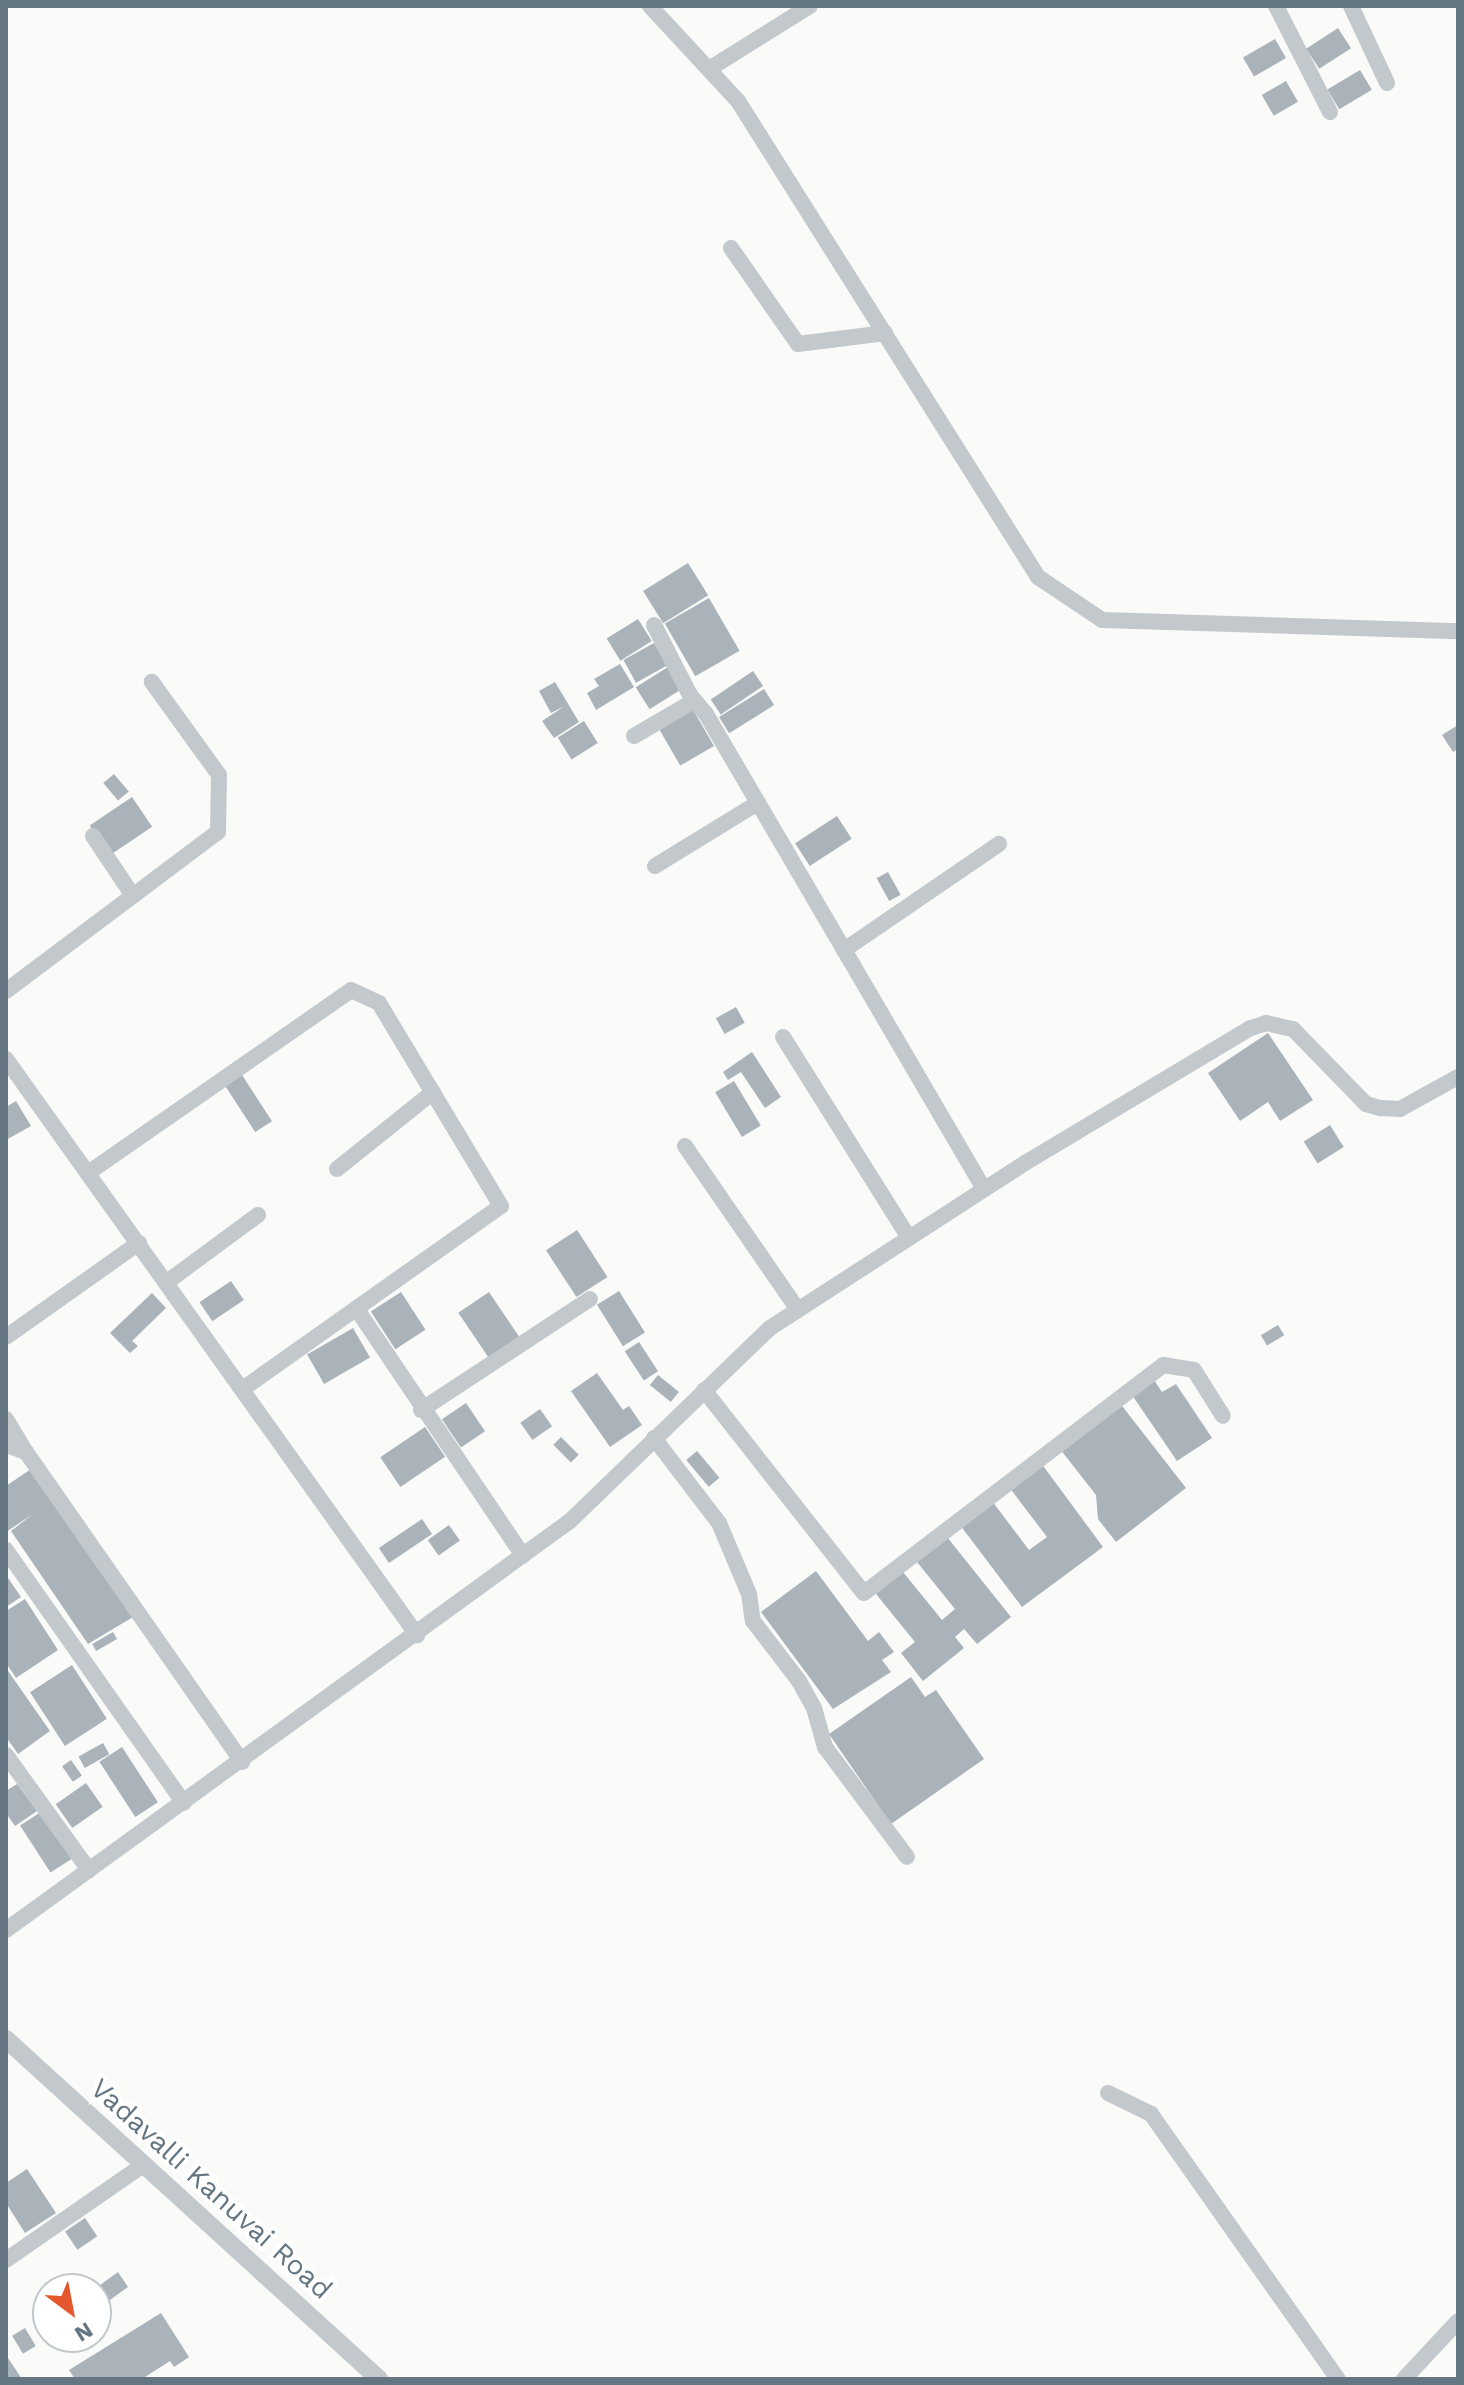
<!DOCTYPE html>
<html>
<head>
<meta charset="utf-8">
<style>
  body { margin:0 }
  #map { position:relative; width:1464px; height:2385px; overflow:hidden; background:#fafaf8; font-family:"Work Sans",sans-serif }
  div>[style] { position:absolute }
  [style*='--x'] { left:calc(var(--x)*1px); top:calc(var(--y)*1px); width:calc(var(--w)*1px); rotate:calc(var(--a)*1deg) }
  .building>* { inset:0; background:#aab3b9; transform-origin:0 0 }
  .minor>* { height:16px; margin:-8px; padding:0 8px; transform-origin:8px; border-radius:8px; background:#c3c8cc }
  .tertiary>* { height:18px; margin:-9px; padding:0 9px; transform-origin:9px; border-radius:9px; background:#c3c8cc }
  span { translate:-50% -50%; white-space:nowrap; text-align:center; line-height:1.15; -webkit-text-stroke:8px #fff; paint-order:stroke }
  .street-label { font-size:28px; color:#657683 }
  .frame { position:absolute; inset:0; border:8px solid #657683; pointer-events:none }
  .north { position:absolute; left:32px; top:2273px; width:80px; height:80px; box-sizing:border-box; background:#fff; border:2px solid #c1c8cd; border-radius:50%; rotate:148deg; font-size:22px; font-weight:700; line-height:32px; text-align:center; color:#657683 }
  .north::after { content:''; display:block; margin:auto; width:28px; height:36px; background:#e4572e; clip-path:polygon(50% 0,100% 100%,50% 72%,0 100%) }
</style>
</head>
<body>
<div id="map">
  <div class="building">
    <i style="left:1338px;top:28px;width:24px;height:38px;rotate:57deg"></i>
    <i style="left:1275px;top:39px;width:22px;height:37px;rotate:60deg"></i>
    <i style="left:1360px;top:70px;width:23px;height:38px;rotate:59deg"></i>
    <i style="left:1286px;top:81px;width:24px;height:28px;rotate:60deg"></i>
    <i style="left:688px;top:563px;width:38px;height:53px;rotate:58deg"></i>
    <i style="left:709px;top:598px;width:61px;height:51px;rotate:60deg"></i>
    <i style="left:638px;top:619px;width:26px;height:37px;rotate:58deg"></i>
    <i style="left:654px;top:643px;width:26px;height:35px;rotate:61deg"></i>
    <i style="clip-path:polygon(620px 664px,634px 687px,596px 710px,587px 693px,599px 686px,594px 679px)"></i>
    <i style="left:668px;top:667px;width:26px;height:38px;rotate:58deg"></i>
    <i style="left:753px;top:671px;width:18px;height:51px;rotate:56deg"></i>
    <i style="clip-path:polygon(555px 682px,579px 722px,554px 738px,542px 721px,565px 706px,551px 713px,539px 691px)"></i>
    <i style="left:764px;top:689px;width:19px;height:53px;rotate:58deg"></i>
    <i style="left:692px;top:708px;width:44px;height:39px;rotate:60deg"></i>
    <i style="left:584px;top:721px;width:26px;height:31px;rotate:58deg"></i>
    <i style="clip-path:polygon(1458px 725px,1458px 749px,1453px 752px,1442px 735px)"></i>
    <i style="left:114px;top:774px;width:23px;height:14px;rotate:50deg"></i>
    <i style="left:132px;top:797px;width:36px;height:51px;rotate:56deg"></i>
    <i style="left:837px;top:816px;width:27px;height:50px;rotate:57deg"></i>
    <i style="left:888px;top:872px;width:26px;height:13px;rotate:61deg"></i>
    <i style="left:736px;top:1007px;width:18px;height:23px;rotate:61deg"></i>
    <i style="clip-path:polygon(1268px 1033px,1313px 1100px,1280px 1121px,1268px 1102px,1240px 1121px,1208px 1073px)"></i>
    <i style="clip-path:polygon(752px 1052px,781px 1097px,765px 1108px,741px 1072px,728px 1080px,723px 1072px)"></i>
    <i style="left:242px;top:1075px;width:55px;height:20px;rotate:57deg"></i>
    <i style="left:734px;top:1081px;width:52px;height:22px;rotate:59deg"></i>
    <i style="clip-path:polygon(16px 1101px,31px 1126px,6px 1140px,6px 1107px)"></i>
    <i style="left:1330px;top:1125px;width:26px;height:31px;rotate:58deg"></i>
    <i style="left:577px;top:1230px;width:56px;height:37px;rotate:57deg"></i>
    <i style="left:231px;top:1281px;width:23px;height:38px;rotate:56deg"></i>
    <i style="left:619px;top:1291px;width:49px;height:26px;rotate:58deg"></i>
    <i style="left:401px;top:1292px;width:45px;height:36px;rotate:57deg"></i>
    <i style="left:489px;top:1292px;width:54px;height:37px;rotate:56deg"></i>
    <i style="clip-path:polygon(152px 1293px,166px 1308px,132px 1341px,138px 1346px,130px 1353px,110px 1333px)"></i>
    <i style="left:1278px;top:1325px;width:12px;height:20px;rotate:59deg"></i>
    <i style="left:353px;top:1328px;width:34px;height:53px;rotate:60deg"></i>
    <i style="left:639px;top:1342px;width:35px;height:17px;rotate:57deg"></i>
    <i style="clip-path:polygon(597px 1373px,623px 1410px,629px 1406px,642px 1425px,610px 1447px,571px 1391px)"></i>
    <i style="left:658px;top:1375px;width:27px;height:13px;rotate:39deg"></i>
    <i style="clip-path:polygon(1154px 1380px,1162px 1392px,1176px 1384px,1212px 1438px,1177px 1461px,1132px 1395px)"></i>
    <i style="clip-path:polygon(1119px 1402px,1186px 1488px,1116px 1542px,1098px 1519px,1096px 1495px,1060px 1449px)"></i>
    <i style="left:466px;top:1403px;width:34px;height:29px;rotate:56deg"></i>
    <i style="left:540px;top:1409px;width:21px;height:24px;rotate:55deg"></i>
    <i style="left:425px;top:1427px;width:36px;height:54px;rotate:56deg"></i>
    <i style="left:561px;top:1437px;width:25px;height:11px;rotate:45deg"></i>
    <i style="left:697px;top:1451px;width:35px;height:14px;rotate:50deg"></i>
    <i style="clip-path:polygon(1041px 1463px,1103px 1547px,1022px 1607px,960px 1525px,992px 1501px,1029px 1550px,1047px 1537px,1009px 1487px)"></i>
    <i style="clip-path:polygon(31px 1469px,133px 1617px,88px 1644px,11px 1531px,33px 1514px,6px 1532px,6px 1486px)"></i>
    <i style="left:422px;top:1519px;width:18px;height:52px;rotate:56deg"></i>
    <i style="left:449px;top:1525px;width:19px;height:26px;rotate:55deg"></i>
    <i style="clip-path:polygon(947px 1537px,1011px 1617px,977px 1644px,964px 1629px,955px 1637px,964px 1648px,923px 1681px,901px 1653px,915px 1642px,876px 1594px,903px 1572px,942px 1620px,955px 1609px,917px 1562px)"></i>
    <i style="clip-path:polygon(816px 1571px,868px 1641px,879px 1632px,894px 1652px,882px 1660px,891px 1672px,833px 1709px,761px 1612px)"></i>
    <i style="clip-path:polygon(6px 1575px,21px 1597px,6px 1607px)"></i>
    <i style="clip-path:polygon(25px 1599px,58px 1650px,16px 1678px,6px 1663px,6px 1611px)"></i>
    <i style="left:113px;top:1632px;width:8px;height:24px;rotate:60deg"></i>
    <i style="left:72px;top:1665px;width:64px;height:50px;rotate:57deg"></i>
    <i style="clip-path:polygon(6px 1668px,50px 1731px,18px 1754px,6px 1737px)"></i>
    <i style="clip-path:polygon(911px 1677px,925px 1697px,936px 1690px,984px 1759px,891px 1824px,829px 1734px)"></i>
    <i style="left:103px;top:1743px;width:13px;height:28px;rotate:61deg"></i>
    <i style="left:122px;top:1747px;width:66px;height:27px;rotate:57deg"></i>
    <i style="left:71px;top:1760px;width:19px;height:11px;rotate:55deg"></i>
    <i style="left:86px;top:1783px;width:29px;height:37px;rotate:55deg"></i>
    <i style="clip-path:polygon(17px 1784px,37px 1811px,15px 1826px,6px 1813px,6px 1791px)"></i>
    <i style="left:41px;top:1812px;width:56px;height:25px;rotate:57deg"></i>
    <i style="clip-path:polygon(27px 2169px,56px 2213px,25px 2233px,6px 2203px,6px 2183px)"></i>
    <i style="left:85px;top:2218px;width:22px;height:24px;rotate:56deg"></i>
    <i style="clip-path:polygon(118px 2272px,128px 2287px,96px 2310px,96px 2288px)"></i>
    <i style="clip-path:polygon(161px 2313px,189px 2357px,174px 2367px,170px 2361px,142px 2379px,75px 2379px,69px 2370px)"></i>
    <i style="left:25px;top:2328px;width:21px;height:15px;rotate:59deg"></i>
    <i style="clip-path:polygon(6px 2355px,22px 2379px,6px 2379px)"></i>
  </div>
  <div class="minor">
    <i style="--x:650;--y:6;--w:129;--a:47.2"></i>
    <i style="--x:738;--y:101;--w:563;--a:57.78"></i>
    <i style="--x:1038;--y:577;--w:77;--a:33.9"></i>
    <i style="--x:1102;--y:620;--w:356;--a:1.8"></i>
    <i style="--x:1276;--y:6;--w:119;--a:63"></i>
    <i style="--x:1351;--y:6;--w:85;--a:64.9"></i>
    <i style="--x:709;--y:69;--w:119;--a:-32"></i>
    <i style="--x:731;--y:248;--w:117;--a:55.1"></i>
    <i style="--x:798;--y:344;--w:88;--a:-7.2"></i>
    <i style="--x:654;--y:625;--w:79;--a:62.8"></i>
    <i style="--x:690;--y:695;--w:25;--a:50"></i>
    <i style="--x:706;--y:714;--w:550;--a:59.66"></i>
    <i style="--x:634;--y:736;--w:69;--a:-30.3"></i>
    <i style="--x:93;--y:836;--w:72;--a:56.3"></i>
    <i style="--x:655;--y:866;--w:121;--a:-31.5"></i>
    <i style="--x:844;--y:950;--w:188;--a:-34.4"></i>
    <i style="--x:6;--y:991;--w:265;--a:-36.9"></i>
    <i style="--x:218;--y:832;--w:57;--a:-89"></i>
    <i style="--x:219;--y:775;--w:115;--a:-125.8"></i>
    <i style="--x:783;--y:1037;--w:237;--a:57.9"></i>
    <i style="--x:6;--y:1059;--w:708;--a:54.49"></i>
    <i style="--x:685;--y:1146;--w:199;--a:55.4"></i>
    <i style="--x:337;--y:1169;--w:123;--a:-38.7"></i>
    <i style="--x:88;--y:1173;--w:320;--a:-34.8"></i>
    <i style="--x:351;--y:990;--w:31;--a:25"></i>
    <i style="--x:379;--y:1003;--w:237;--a:59"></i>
    <i style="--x:501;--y:1206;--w:316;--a:144.7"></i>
    <i style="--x:167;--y:1282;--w:113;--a:-36.4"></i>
    <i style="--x:358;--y:1311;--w:295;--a:56"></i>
    <i style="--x:6;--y:1337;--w:163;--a:-35.3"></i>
    <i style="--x:704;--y:1390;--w:258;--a:51.8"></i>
    <i style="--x:864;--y:1593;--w:376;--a:-37.3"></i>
    <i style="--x:1163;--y:1365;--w:31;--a:9"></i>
    <i style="--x:1194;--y:1370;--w:54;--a:57.8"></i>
    <i style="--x:421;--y:1410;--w:202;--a:-33.3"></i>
    <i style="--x:6;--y:1419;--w:39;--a:59"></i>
    <i style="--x:654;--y:1438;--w:107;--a:52.6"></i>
    <i style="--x:719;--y:1523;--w:77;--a:67.1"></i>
    <i style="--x:749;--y:1594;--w:27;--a:82"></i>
    <i style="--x:753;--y:1621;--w:76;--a:52.5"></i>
    <i style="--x:799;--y:1681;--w:31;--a:61"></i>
    <i style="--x:814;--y:1708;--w:41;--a:74.2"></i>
    <i style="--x:825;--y:1747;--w:137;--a:53.3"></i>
    <i style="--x:6;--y:1445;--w:21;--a:19"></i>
    <i style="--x:26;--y:1452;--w:378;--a:55.1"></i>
    <i style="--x:6;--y:1550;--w:309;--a:54.9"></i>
    <i style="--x:6;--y:1755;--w:142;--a:54.2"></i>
    <i style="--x:6;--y:1930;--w:697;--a:-35.95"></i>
    <i style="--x:570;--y:1521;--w:278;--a:-44"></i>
    <i style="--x:770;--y:1328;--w:304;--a:-32.9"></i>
    <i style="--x:1025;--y:1163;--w:263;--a:-30.9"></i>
    <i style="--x:1251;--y:1028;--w:16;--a:-18"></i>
    <i style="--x:1266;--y:1023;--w:28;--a:13"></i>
    <i style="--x:1293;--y:1029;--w:105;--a:45.8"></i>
    <i style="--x:1366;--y:1104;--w:15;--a:16"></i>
    <i style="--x:1380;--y:1108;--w:20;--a:3"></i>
    <i style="--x:1400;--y:1109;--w:66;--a:-28.9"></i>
    <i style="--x:1108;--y:2093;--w:48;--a:26"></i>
    <i style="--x:1151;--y:2114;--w:324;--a:54.8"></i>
    <i style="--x:6;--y:2260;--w:167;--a:-34.7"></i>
    <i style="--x:1404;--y:2379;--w:79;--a:-47"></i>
  </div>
  <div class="tertiary">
    <i style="--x:6;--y:2039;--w:505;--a:42.35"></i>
  </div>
  <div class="street-label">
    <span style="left:211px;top:2189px;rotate:42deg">Vadavalli Kanuvai Road</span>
  </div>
  <div class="frame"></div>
  <div class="north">N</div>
</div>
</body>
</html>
